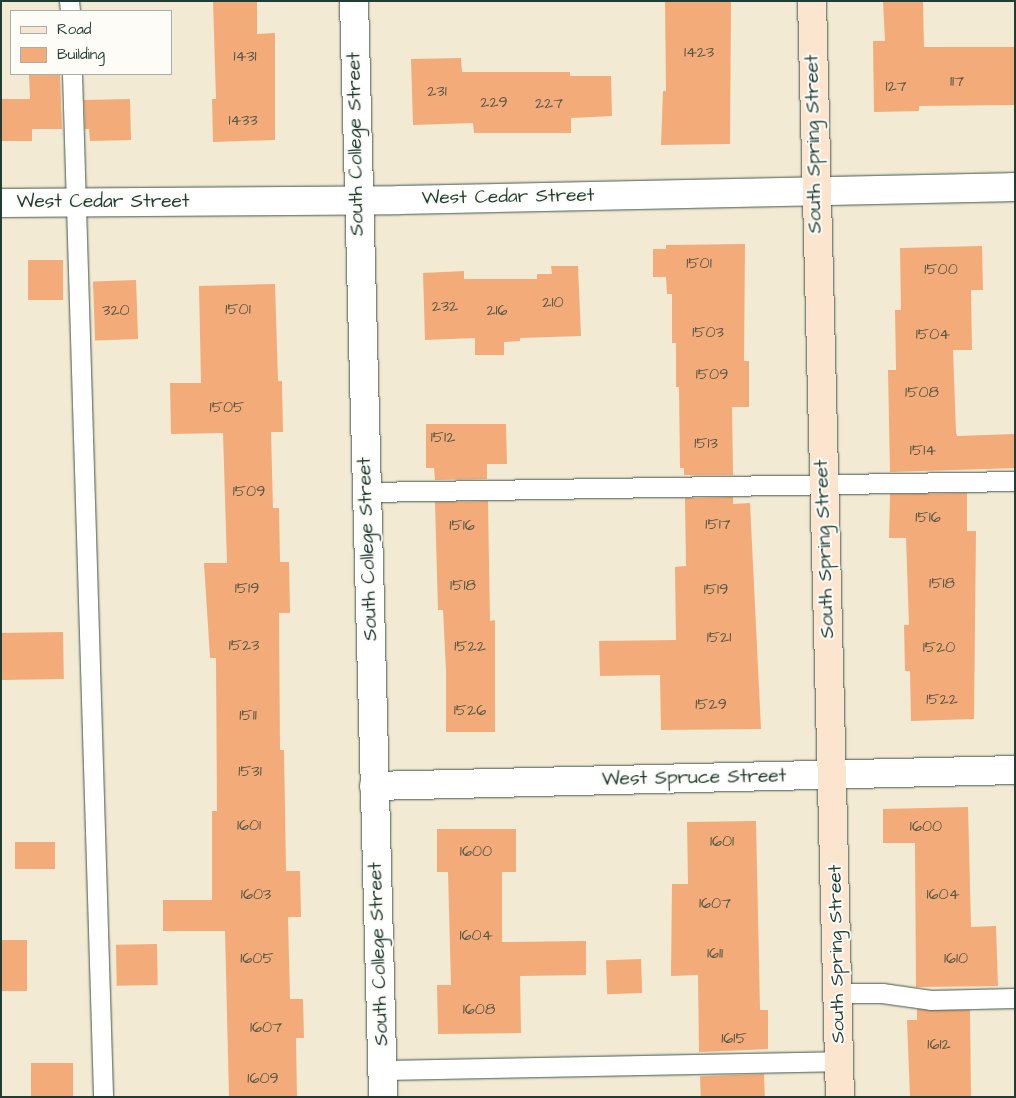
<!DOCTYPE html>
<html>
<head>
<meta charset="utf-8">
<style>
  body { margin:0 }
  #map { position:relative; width:1016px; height:1098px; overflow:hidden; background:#f3ead3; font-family:"Architects Daughter",sans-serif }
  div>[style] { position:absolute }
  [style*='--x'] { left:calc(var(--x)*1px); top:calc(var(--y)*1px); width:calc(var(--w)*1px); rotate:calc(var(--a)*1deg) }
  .building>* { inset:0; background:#f3ab7a; transform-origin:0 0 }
  .roads { filter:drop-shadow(0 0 1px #3f574c) drop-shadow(0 0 1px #3f574c) }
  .lane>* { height:19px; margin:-9.5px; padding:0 9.5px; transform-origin:9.5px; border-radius:9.5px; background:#fff }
  .street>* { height:28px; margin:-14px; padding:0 14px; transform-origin:14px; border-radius:14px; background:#fff }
  .secondary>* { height:28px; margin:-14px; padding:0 14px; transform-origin:14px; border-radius:14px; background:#fce5cf }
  span { translate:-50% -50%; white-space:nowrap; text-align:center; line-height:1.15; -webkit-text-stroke:4px #fdfcf7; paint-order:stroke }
  .number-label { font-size:16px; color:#545846 }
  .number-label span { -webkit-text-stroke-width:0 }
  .street-label { font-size:19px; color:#1f3d34 }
  .frame { position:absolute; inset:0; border:2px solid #1f3d34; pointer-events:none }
  .legend { position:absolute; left:10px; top:10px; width:162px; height:65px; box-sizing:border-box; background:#fdfcf7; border:1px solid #a4b0a9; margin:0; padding:6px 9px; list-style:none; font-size:15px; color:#1f3d34 }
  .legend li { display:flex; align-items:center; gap:10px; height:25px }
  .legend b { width:25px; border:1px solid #a4b0a9 }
</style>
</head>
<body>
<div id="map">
  <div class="building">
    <i style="clip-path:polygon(213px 1px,257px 1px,257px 34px,275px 33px,275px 140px,213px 142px,212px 99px,216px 99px)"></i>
    <i style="clip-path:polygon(665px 1px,731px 1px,730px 144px,661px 145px,663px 91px,666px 91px)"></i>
    <i style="clip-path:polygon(883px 1px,923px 1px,924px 47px,1015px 47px,1015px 105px,919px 106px,919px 111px,874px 112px,873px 41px,885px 41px)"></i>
    <i style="clip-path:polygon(461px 58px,462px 72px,570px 72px,570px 76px,611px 76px,612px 116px,571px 118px,571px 133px,474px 133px,473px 123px,413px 125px,411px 59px)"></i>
    <i style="clip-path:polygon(29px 74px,60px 74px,62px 129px,32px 129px,32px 141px,1px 141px,1px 99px,30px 99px)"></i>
    <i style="clip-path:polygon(130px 99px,131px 140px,90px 141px,89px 129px,85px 129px,84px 100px)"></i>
    <i style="clip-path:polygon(745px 244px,744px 361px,749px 361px,749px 407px,732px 407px,733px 475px,684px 475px,684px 468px,680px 468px,679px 387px,676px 387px,676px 343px,672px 343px,672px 294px,667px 294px,666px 277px,653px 277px,653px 249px,666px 249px,666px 245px)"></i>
    <i style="clip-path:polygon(982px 246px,983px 290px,971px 290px,972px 350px,953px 350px,956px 432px,957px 436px,1015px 434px,1015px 468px,890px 472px,888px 370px,896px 370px,895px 310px,901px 310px,900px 248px)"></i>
    <i style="left:28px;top:260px;width:35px;height:40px"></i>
    <i style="clip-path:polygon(551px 266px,578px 266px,581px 336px,520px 338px,520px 341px,504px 342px,504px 355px,475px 355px,475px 338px,425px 340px,423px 273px,464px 271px,464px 279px,537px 279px,537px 274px,552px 274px)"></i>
    <i style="left:136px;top:280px;width:59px;height:43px;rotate:88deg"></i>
    <i style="clip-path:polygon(275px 284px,278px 381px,282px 381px,283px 432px,271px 432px,273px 508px,279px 508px,280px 562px,289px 562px,290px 613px,279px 613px,280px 750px,284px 750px,286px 871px,300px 871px,301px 917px,288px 917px,290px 999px,303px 999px,304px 1038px,296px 1038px,297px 1097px,229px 1097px,225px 931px,163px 931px,163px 900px,212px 900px,212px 811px,217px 811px,216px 658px,210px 658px,204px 563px,227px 563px,223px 433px,171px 434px,170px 383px,201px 383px,199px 286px)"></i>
    <i style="clip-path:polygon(426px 424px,506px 424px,507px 464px,487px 464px,487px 479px,435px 480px,434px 468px,426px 468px)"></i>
    <i style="clip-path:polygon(967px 493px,967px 531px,976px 531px,974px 719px,911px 721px,910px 671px,905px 671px,904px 625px,909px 625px,906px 538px,889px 538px,890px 494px)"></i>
    <i style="clip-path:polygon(733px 497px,733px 504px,750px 503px,761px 729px,661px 730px,660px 675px,600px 676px,599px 641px,676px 640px,675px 567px,686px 566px,685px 498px)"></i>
    <i style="clip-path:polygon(488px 501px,490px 621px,495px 620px,495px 732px,446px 732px,446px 671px,443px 610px,438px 610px,435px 502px)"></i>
    <i style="left:63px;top:632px;width:47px;height:62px;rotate:89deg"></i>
    <i style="clip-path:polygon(968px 807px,971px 927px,996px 926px,998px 986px,916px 987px,915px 843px,883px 843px,883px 809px)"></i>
    <i style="clip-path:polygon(756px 821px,760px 1010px,768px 1010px,768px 1049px,699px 1052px,698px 975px,671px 976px,672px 884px,688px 884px,687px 822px)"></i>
    <i style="clip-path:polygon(437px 829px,516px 829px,516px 872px,502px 872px,502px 942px,586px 941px,586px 975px,520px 976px,521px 1033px,438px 1034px,437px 985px,451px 985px,448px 872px,437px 872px)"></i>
    <i style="left:15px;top:842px;width:40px;height:27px"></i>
    <i style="left:1px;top:940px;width:26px;height:51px"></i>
    <i style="left:157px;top:944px;width:41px;height:41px;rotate:89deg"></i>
    <i style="left:641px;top:959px;width:34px;height:35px;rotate:88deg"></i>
    <i style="clip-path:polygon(917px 1009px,970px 1010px,971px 1097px,910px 1097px,907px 1020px,917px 1020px)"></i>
    <i style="left:73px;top:1063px;width:34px;height:42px;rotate:90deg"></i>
    <i style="left:764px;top:1074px;width:23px;height:64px;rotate:88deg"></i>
  </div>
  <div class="roads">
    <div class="lane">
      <i style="--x:69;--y:1;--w:10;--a:84"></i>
      <i style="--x:72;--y:74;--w:1023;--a:88.26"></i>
      <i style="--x:367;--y:492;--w:648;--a:-0.97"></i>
      <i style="--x:838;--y:993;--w:44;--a:0"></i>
      <i style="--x:882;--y:993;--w:49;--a:8.1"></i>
      <i style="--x:931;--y:1000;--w:84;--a:-1.4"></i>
      <i style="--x:382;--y:1070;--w:457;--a:-1.1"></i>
    </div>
    <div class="street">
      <i style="--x:354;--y:1;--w:1096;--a:88.48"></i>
      <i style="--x:1;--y:203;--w:398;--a:-0.4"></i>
      <i style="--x:399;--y:200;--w:616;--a:-1.21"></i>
      <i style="--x:374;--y:786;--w:641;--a:-1.43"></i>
    </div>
    <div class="secondary">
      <i style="--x:812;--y:1;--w:1096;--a:88.54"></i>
    </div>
  </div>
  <div class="number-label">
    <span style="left:699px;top:52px">1423</span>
    <span style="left:245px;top:56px">1431</span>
    <span style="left:957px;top:81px">117</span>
    <span style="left:896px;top:86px">127</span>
    <span style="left:437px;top:91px">231</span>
    <span style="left:494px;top:102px">229</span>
    <span style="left:549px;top:103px">227</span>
    <span style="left:243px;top:120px">1433</span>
    <span style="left:699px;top:263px">1501</span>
    <span style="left:941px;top:269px">1500</span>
    <span style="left:553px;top:302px">210</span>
    <span style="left:445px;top:306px">232</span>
    <span style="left:238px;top:309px">1501</span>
    <span style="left:116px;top:310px">320</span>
    <span style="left:497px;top:310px">216</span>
    <span style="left:708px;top:332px">1503</span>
    <span style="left:933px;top:334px">1504</span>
    <span style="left:712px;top:374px">1509</span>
    <span style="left:922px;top:392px">1508</span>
    <span style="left:227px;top:407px">1505</span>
    <span style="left:443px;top:437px">1512</span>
    <span style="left:706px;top:443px">1513</span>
    <span style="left:923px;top:450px">1514</span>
    <span style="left:249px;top:491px">1509</span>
    <span style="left:928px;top:517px">1516</span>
    <span style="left:718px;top:524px">1517</span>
    <span style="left:462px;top:525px">1516</span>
    <span style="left:942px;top:583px">1518</span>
    <span style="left:463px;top:585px">1518</span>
    <span style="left:247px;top:588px">1519</span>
    <span style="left:716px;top:589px">1519</span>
    <span style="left:719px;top:637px">1521</span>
    <span style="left:244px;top:645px">1523</span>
    <span style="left:470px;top:646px">1522</span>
    <span style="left:939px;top:647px">1520</span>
    <span style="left:942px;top:699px">1522</span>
    <span style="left:711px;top:704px">1529</span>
    <span style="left:470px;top:710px">1526</span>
    <span style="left:248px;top:715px">1511</span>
    <span style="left:250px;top:771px">1531</span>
    <span style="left:249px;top:825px">1601</span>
    <span style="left:926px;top:826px">1600</span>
    <span style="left:722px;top:841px">1601</span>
    <span style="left:476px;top:851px">1600</span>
    <span style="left:256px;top:894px">1603</span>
    <span style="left:943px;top:894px">1604</span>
    <span style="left:715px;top:903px">1607</span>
    <span style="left:476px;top:935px">1604</span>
    <span style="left:715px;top:953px">1611</span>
    <span style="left:257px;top:958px">1605</span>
    <span style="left:956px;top:958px">1610</span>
    <span style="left:479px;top:1009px">1608</span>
    <span style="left:266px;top:1027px">1607</span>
    <span style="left:734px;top:1038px">1615</span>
    <span style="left:939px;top:1044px">1612</span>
    <span style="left:263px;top:1078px">1609</span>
  </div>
  <div class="street-label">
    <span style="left:356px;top:144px;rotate:-91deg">South College Street</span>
    <span style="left:814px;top:144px;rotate:-91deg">South Spring Street</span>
    <span style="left:508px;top:197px;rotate:-1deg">West Cedar Street</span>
    <span style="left:103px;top:202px">West Cedar Street</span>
    <span style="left:368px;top:549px;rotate:-92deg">South College Street</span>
    <span style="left:825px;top:549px;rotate:-92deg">South Spring Street</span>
    <span style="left:694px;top:778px;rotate:-1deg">West Spruce Street</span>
    <span style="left:379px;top:954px;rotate:-92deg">South College Street</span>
    <span style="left:837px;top:954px;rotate:-91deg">South Spring Street</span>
  </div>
  <div class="frame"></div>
  <ul class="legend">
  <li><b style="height:6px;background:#fce5cf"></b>Road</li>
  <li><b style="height:14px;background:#f3ab7a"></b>Building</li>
  </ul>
</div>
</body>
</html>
